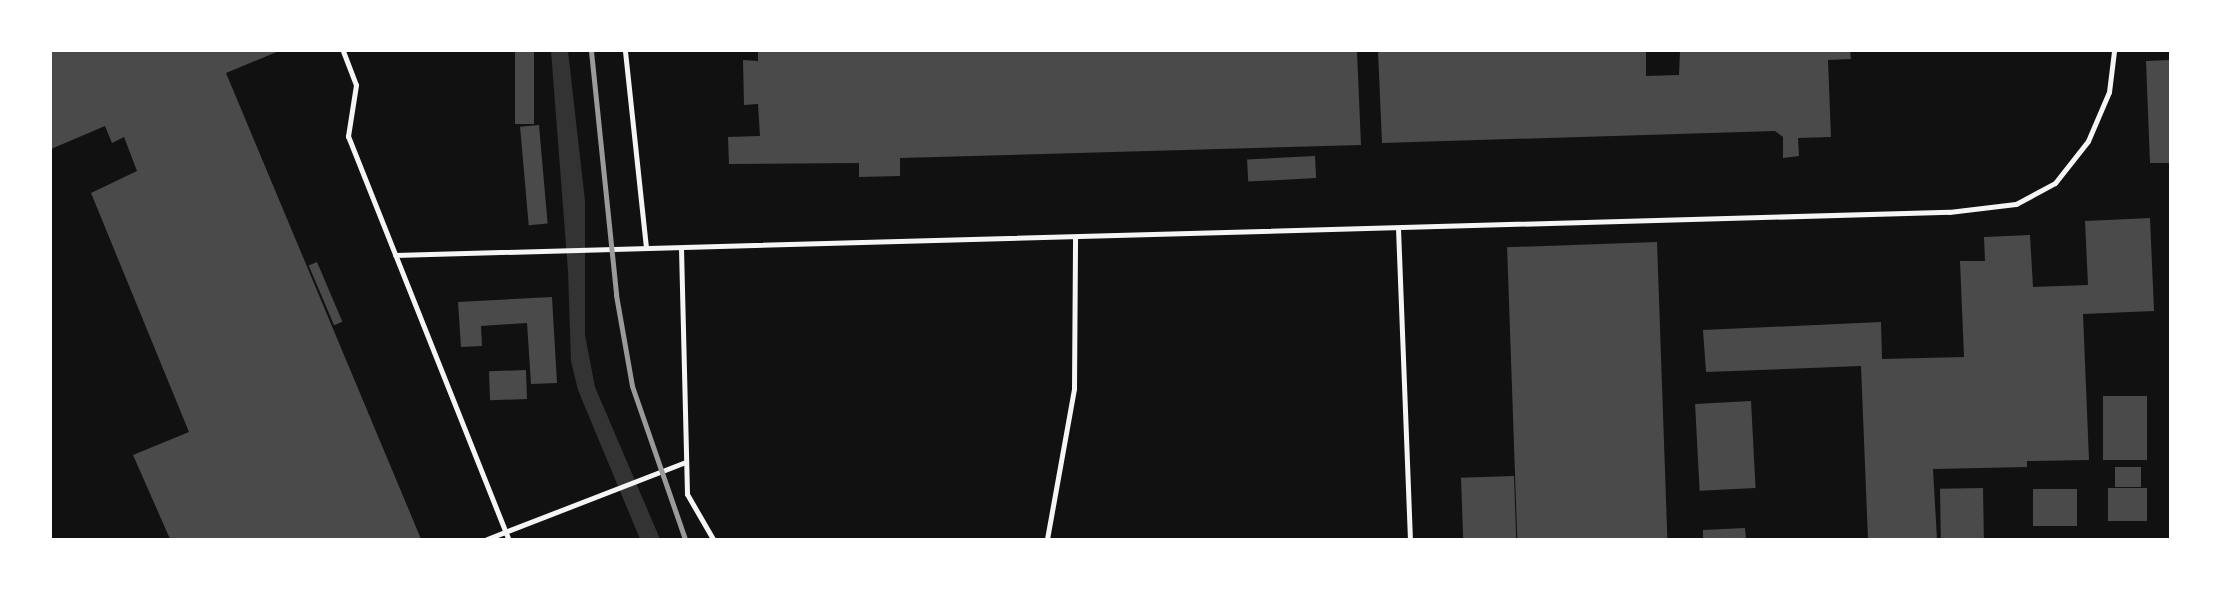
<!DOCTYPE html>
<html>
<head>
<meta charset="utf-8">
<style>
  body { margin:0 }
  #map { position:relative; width:2221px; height:590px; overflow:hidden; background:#111; font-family:"PT Sans Narrow",sans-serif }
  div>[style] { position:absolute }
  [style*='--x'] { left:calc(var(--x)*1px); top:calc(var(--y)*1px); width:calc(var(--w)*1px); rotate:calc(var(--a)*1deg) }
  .water>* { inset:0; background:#333 }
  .building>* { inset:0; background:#4a4a4a; transform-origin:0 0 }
  .service>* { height:5px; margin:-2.5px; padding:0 2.5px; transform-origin:2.5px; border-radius:2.5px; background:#f5f5f5 }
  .rail>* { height:5px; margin:-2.5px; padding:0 2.5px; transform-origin:2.5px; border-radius:2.5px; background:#9a9a9a }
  span { translate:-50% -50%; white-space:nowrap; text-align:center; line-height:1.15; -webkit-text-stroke:5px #fff; paint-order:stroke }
  .frame { position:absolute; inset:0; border:52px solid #fff; pointer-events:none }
</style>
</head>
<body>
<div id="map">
  <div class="water">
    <i style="clip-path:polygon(551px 51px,568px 51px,585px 201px,585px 335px,595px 387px,660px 539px,640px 539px,578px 390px,571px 361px,568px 271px)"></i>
  </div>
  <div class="building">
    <i style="clip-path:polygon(51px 51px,279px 51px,226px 73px,421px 539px,170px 539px,133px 455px,189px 432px,91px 193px,137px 171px,124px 137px,112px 143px,105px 126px,51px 149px)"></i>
    <i style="left:515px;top:51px;width:19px;height:73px"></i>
    <i style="clip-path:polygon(758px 51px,1357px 51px,1361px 145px,900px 158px,900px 176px,859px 177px,859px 163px,729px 164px,728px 137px,760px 136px,758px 104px,744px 105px,743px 60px,758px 61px)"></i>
    <i style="clip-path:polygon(1378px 51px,1646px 51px,1646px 76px,1679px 75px,1680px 51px,1850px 51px,1851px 59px,1828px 60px,1831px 137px,1798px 138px,1799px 156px,1783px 158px,1783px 137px,1775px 131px,1382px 143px)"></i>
    <i style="clip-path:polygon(2170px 60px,2170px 163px,2150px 163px,2146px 61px)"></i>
    <i style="left:539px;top:125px;width:99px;height:19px;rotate:85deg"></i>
    <i style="left:1315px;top:156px;width:22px;height:68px;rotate:87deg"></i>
    <i style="clip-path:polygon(2150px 218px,2154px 311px,2083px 314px,2089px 460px,2027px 461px,2027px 467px,1933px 469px,1937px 539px,1868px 539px,1861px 366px,1706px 372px,1703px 330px,1881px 322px,1882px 359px,1964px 357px,1960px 261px,1985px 261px,1984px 237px,2030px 235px,2033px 287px,2088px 285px,2085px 221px)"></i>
    <i style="left:1657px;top:242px;width:297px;height:150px;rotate:88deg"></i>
    <i style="left:317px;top:262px;width:65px;height:9px;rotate:67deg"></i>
    <i style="clip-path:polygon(552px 297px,557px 383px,531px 384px,527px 323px,481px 326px,482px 346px,461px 347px,458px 302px)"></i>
    <i style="left:526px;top:370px;width:29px;height:37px;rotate:88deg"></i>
    <i style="left:2103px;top:396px;width:44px;height:64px"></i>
    <i style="left:1751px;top:401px;width:87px;height:56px;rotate:87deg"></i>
    <i style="left:2141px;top:467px;width:20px;height:26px;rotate:90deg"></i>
    <i style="left:1514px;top:476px;width:63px;height:53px;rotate:88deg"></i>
    <i style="left:1983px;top:488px;width:50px;height:43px;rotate:89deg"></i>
    <i style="left:2147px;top:488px;width:33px;height:39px;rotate:90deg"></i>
    <i style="left:2077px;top:489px;width:37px;height:44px;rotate:90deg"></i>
    <i style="clip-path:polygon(1745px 528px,1746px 539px,1703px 539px,1703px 530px)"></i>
  </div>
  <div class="service">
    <i style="--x:343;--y:51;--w:36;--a:69"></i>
    <i style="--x:356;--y:85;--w:52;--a:98.9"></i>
    <i style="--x:348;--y:136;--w:434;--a:68.3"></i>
    <i style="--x:625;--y:51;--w:198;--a:83.9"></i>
    <i style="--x:1398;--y:228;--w:311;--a:87.8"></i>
    <i style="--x:681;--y:248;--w:246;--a:88.6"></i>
    <i style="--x:687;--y:494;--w:52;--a:60"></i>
    <i style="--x:395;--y:255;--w:1555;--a:-1.59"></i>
    <i style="--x:1949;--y:212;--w:67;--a:-6.8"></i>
    <i style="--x:2016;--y:204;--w:44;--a:-28.3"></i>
    <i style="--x:2055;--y:183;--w:53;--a:-51.8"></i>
    <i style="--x:2088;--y:141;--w:53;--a:-66.8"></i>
    <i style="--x:2109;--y:92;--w:41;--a:-83"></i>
    <i style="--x:487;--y:539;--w:213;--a:-21.2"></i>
    <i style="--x:1047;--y:539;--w:152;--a:-79.8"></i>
    <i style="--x:1074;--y:389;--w:152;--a:-89.6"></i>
  </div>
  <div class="rail">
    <i style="--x:591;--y:51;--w:245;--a:84.1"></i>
    <i style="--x:616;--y:295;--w:92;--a:80"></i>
    <i style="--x:632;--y:386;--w:162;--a:70.9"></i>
  </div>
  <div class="frame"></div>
</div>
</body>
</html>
